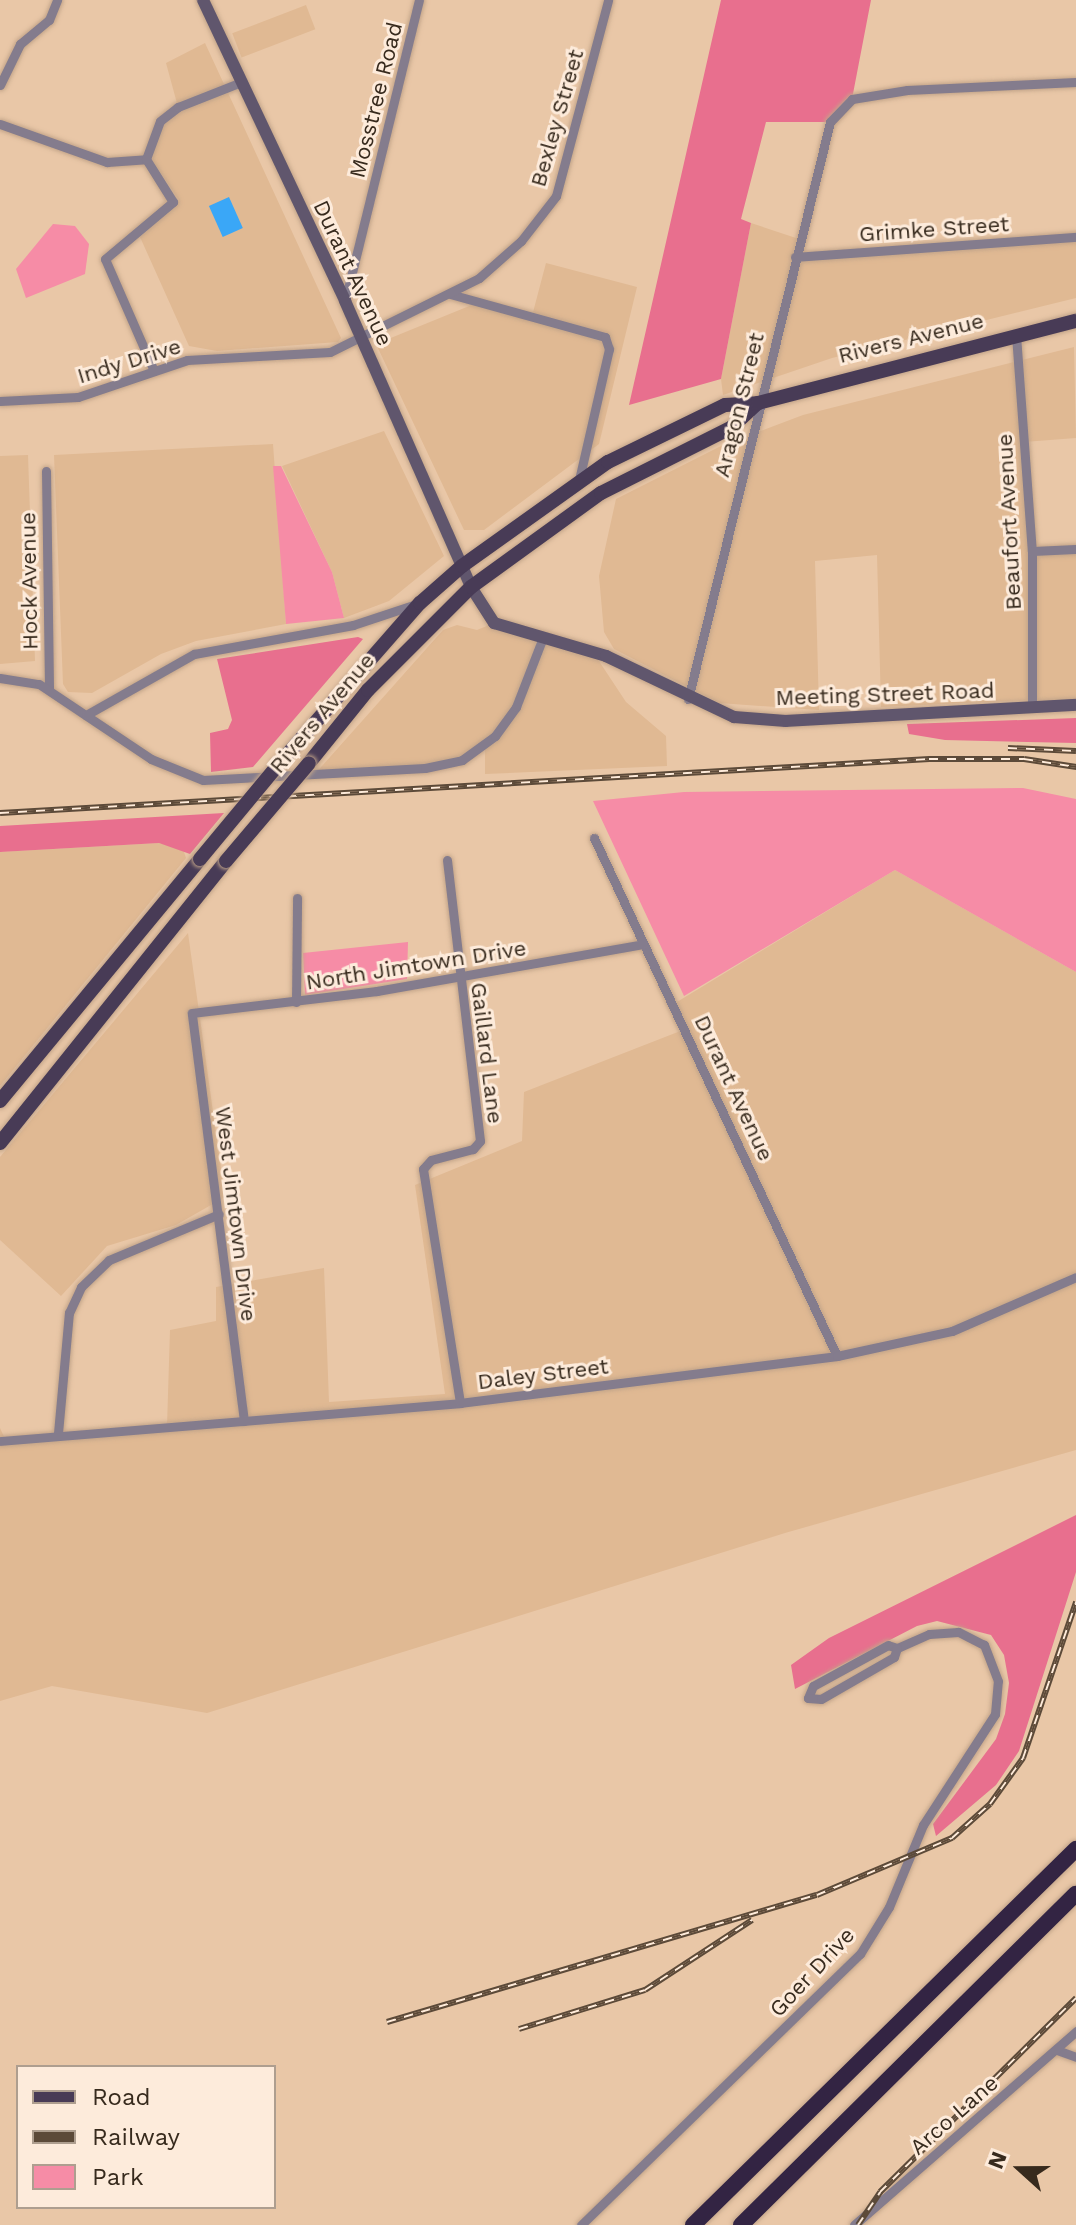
<!DOCTYPE html>
<html>
<head>
<meta charset="utf-8">
<style>
  body { margin:0 }
  #map { position:relative; width:1076px; height:2225px; overflow:hidden; background:#e9c7a7; font-family:"Work Sans",sans-serif }
  div>[style] { position:absolute }
  [style*='--x'] { left:calc(var(--x)*1px); top:calc(var(--y)*1px); width:calc(var(--w)*1px); rotate:calc(var(--a)*1deg) }
  .built>* { inset:0; background:#e0b993; transform-origin:0 0 }
  .green>* { inset:0; background:#f68ca6 }
  .forest>* { inset:0; background:#e86f8e }
  .water>* { inset:0; background:#3aa7f7; transform-origin:0 0 }
  .roads { filter:drop-shadow(0 0 2px #c2a489) drop-shadow(0 0 2px #c2a489) }
  .street>* { height:9px; margin:-4.5px; padding:0 4.5px; transform-origin:4.5px; border-radius:4.5px; background:#847c8d }
  .secondary>* { height:12px; margin:-6px; padding:0 6px; transform-origin:6px; border-radius:6px; background:#60566d }
  .primary>* { height:14px; margin:-7px; padding:0 7px; transform-origin:7px; border-radius:7px; background:#483b56 }
  .highway>* { height:16px; margin:-8px; padding:0 8px; transform-origin:8px; border-radius:8px; background:#332443 }
  .rail>* { height:6px; margin-top:-3px; transform-origin:0; background:repeating-linear-gradient(90deg,#fdebdb 0 9px,#5c4a39 0 18px); box-sizing:border-box; border-block:2px solid #5c4a39 }
  .bridges { filter:drop-shadow(0 0 2px #c2a489) drop-shadow(0 0 2px #c2a489) }
  .primary-bridge>* { height:14px; margin:-7px; padding:0 7px; transform-origin:7px; border-radius:7px; background:#483b56 }
  span { translate:-50% -50%; white-space:nowrap; text-align:center; line-height:1.15; -webkit-text-stroke:6px #fdebdb; paint-order:stroke }
  .street-label { font-size:22px; color:#372a1d }
  .legend { position:absolute; left:16px; top:2065px; width:260px; height:144px; box-sizing:border-box; background:#fdebdb; border:2px solid #ae9e8f; margin:0; padding:10px 14px; list-style:none; font-size:24px; color:#372a1d }
  .legend li { display:flex; align-items:center; gap:16px; height:40px }
  .legend b { width:40px; border:2px solid #ae9e8f }
  .north { position:absolute; left:980px; top:2129px; width:80px; height:80px; -webkit-text-stroke:6px #fdebdb; paint-order:stroke; rotate:291deg; font-size:22px; font-weight:700; line-height:32px; text-align:center; color:#372a1d }
  .north::after { content:''; display:block; margin:auto; width:28px; height:36px; background:#372a1d; clip-path:polygon(50% 0,100% 100%,50% 72%,0 100%) }
</style>
</head>
<body>
<div id="map">
  <div class="built">
    <i style="left:306px;top:5px;width:26px;height:79px;rotate:69deg"></i>
    <i style="clip-path:polygon(205px 43px,341px 338px,338px 342px,217px 351px,189px 346px,140px 237px,179px 200px,150px 157px,162px 127px,178px 107px,166px 63px)"></i>
    <i style="clip-path:polygon(751px 223px,799px 239px,795px 256px,1076px 237px,1076px 298px,832px 358px,723px 395px,721px 379px)"></i>
    <i style="clip-path:polygon(546px 263px,637px 287px,599px 444px,484px 530px,464px 530px,376px 344px,479px 302px,532px 316px)"></i>
    <i style="clip-path:polygon(1074px 347px,1076px 438px,1024px 442px,1032px 550px,1076px 549px,1076px 705px,1032px 708px,1031px 700px,881px 707px,877px 555px,815px 561px,819px 710px,719px 703px,614px 649px,604px 632px,599px 576px,616px 499px,719px 447px,803px 415px)"></i>
    <i style="clip-path:polygon(384px 431px,444px 556px,389px 601px,344px 618px,332px 572px,282px 466px)"></i>
    <i style="clip-path:polygon(273px 444px,286px 624px,196px 641px,161px 654px,92px 693px,68px 692px,63px 684px,54px 455px)"></i>
    <i style="clip-path:polygon(28px 455px,35px 661px,0 664px,0 456px)"></i>
    <i style="clip-path:polygon(494px 623px,593px 652px,626px 702px,666px 736px,667px 766px,485px 774px,485px 746px,441px 766px,314px 775px,443px 630px,457px 625px,477px 630px)"></i>
    <i style="clip-path:polygon(159px 843px,183px 849px,186px 858px,0 1086px,0 852px)"></i>
    <i style="clip-path:polygon(895px 870px,1076px 972px,1076px 1450px,785px 1533px,207px 1713px,52px 1686px,0 1701px,0 1428px,6px 1441px,167px 1426px,170px 1330px,216px 1321px,216px 1287px,324px 1268px,329px 1402px,445px 1394px,415px 1185px,522px 1141px,524px 1092px,683px 1030px,672px 1005px)"></i>
    <i style="clip-path:polygon(188px 933px,225px 1197px,176px 1225px,107px 1246px,61px 1296px,0 1240px,0 1157px)"></i>
  </div>
  <div class="green">
    <i style="clip-path:polygon(53px 224px,75px 226px,89px 244px,85px 274px,26px 298px,16px 269px)"></i>
    <i style="clip-path:polygon(273px 466px,281px 466px,332px 572px,344px 618px,286px 624px)"></i>
    <i style="clip-path:polygon(1023px 788px,1076px 799px,1076px 972px,895px 870px,684px 996px,593px 801px,684px 792px)"></i>
    <i style="clip-path:polygon(408px 942px,407px 979px,305px 995px,303px 953px)"></i>
  </div>
  <div class="forest">
    <i style="clip-path:polygon(721px 0,871px 0,852px 99px,830px 122px,766px 122px,741px 219px,751px 223px,721px 379px,629px 405px)"></i>
    <i style="clip-path:polygon(358px 637px,363px 639px,253px 767px,211px 772px,210px 733px,228px 729px,232px 720px,217px 659px)"></i>
    <i style="clip-path:polygon(1076px 718px,1076px 743px,945px 740px,909px 734px,907px 724px)"></i>
    <i style="clip-path:polygon(224px 813px,190px 854px,159px 843px,0 852px,0 826px)"></i>
    <i style="clip-path:polygon(1076px 1515px,1076px 1572px,1019px 1751px,996px 1785px,936px 1836px,933px 1824px,996px 1739px,1005px 1714px,1009px 1683px,1004px 1655px,991px 1635px,937px 1621px,917px 1626px,795px 1689px,791px 1665px,829px 1638px)"></i>
  </div>
  <div class="water">
    <i style="left:229px;top:197px;width:34px;height:22px;rotate:66deg"></i>
  </div>
  <div class="roads">
    <div class="street">
      <i style="--x:0;--y:85;--w:46;--a:-64"></i>
      <i style="--x:20;--y:44;--w:38;--a:-40"></i>
      <i style="--x:49;--y:20;--w:22;--a:-68"></i>
      <i style="--x:0;--y:124;--w:114;--a:19.6"></i>
      <i style="--x:107;--y:162;--w:39;--a:-4"></i>
      <i style="--x:795;--y:257;--w:282;--a:-4.1"></i>
      <i style="--x:450;--y:294;--w:161;--a:15.5"></i>
      <i style="--x:605;--y:337;--w:13;--a:72"></i>
      <i style="--x:609;--y:349;--w:139;--a:102.9"></i>
      <i style="--x:345;--y:301;--w:310;--a:-76.2"></i>
      <i style="--x:1016;--y:335;--w:217;--a:85.8"></i>
      <i style="--x:1032;--y:551;--w:157;--a:90"></i>
      <i style="--x:154;--y:371;--w:122;--a:-113.6"></i>
      <i style="--x:105;--y:259;--w:89;--a:-40"></i>
      <i style="--x:173;--y:202;--w:51;--a:-122.1"></i>
      <i style="--x:146;--y:159;--w:40;--a:-69.8"></i>
      <i style="--x:160;--y:121;--w:23;--a:-38"></i>
      <i style="--x:178;--y:107;--w:68;--a:-21.6"></i>
      <i style="--x:0;--y:401;--w:78;--a:-2.9"></i>
      <i style="--x:78;--y:397;--w:115;--a:-18.7"></i>
      <i style="--x:187;--y:360;--w:143;--a:-3.2"></i>
      <i style="--x:330;--y:352;--w:166;--a:-26.4"></i>
      <i style="--x:479;--y:278;--w:56;--a:-41.4"></i>
      <i style="--x:521;--y:241;--w:57;--a:-52.1"></i>
      <i style="--x:556;--y:196;--w:203;--a:-75.1"></i>
      <i style="--x:46;--y:471;--w:219;--a:89.2"></i>
      <i style="--x:1032;--y:551;--w:44;--a:-2.6"></i>
      <i style="--x:0;--y:678;--w:39;--a:9"></i>
      <i style="--x:39;--y:684;--w:135;--a:33.8"></i>
      <i style="--x:151;--y:759;--w:56;--a:22"></i>
      <i style="--x:203;--y:780;--w:222;--a:-3.1"></i>
      <i style="--x:425;--y:768;--w:38;--a:-12"></i>
      <i style="--x:462;--y:760;--w:41;--a:-36"></i>
      <i style="--x:495;--y:736;--w:36;--a:-54"></i>
      <i style="--x:516;--y:707;--w:72;--a:-68.8"></i>
      <i style="--x:688;--y:699;--w:594;--a:-76.17"></i>
      <i style="--x:830;--y:122;--w:32;--a:-46"></i>
      <i style="--x:852;--y:99;--w:56;--a:-9.3"></i>
      <i style="--x:907;--y:90;--w:169;--a:-2.7"></i>
      <i style="--x:86;--y:715;--w:124;--a:-29.5"></i>
      <i style="--x:194;--y:654;--w:162;--a:-10.3"></i>
      <i style="--x:353;--y:625;--w:66;--a:-18.4"></i>
      <i style="--x:594;--y:838;--w:572;--a:64.87"></i>
      <i style="--x:447;--y:860;--w:283;--a:83.3"></i>
      <i style="--x:480;--y:1141;--w:11;--a:131"></i>
      <i style="--x:473;--y:1149;--w:43;--a:165.3"></i>
      <i style="--x:431;--y:1160;--w:12;--a:132"></i>
      <i style="--x:423;--y:1169;--w:237;--a:81"></i>
      <i style="--x:296;--y:1002;--w:104;--a:-89.4"></i>
      <i style="--x:244;--y:1421;--w:411;--a:-97.3"></i>
      <i style="--x:192;--y:1013;--w:186;--a:-6.8"></i>
      <i style="--x:377;--y:991;--w:270;--a:-10"></i>
      <i style="--x:58;--y:1433;--w:121;--a:-84.8"></i>
      <i style="--x:69;--y:1313;--w:29;--a:-65"></i>
      <i style="--x:81;--y:1287;--w:39;--a:-44"></i>
      <i style="--x:109;--y:1260;--w:119;--a:-22.7"></i>
      <i style="--x:0;--y:1441;--w:462;--a:-4.7"></i>
      <i style="--x:460;--y:1403;--w:380;--a:-7.1"></i>
      <i style="--x:837;--y:1356;--w:118;--a:-12.3"></i>
      <i style="--x:952;--y:1331;--w:135;--a:-23.5"></i>
      <i style="--x:1057;--y:2050;--w:20;--a:20"></i>
      <i style="--x:581;--y:2225;--w:389;--a:-44.2"></i>
      <i style="--x:860;--y:1954;--w:55;--a:-58.3"></i>
      <i style="--x:889;--y:1907;--w:89;--a:-67.5"></i>
      <i style="--x:923;--y:1825;--w:132;--a:-57"></i>
      <i style="--x:995;--y:1714;--w:33;--a:-85"></i>
      <i style="--x:998;--y:1681;--w:39;--a:-111"></i>
      <i style="--x:984;--y:1645;--w:29;--a:-153"></i>
      <i style="--x:958;--y:1632;--w:29;--a:176"></i>
      <i style="--x:929;--y:1634;--w:35;--a:156"></i>
      <i style="--x:897;--y:1648;--w:9;--a:-162"></i>
      <i style="--x:888;--y:1645;--w:85;--a:151.3"></i>
      <i style="--x:813;--y:1686;--w:13;--a:113"></i>
      <i style="--x:808;--y:1698;--w:13;--a:4"></i>
      <i style="--x:821;--y:1699;--w:84;--a:-29.9"></i>
      <i style="--x:894;--y:1657;--w:9;--a:-72"></i>
      <i style="--x:854;--y:2225;--w:295;--a:-41.1"></i>
    </div>
    <div class="secondary">
      <i style="--x:203;--y:0;--w:333;--a:64.7"></i>
      <i style="--x:345;--y:301;--w:313;--a:66.2"></i>
      <i style="--x:471;--y:587;--w:43;--a:57.4"></i>
      <i style="--x:494;--y:623;--w:117;--a:16.4"></i>
      <i style="--x:606;--y:656;--w:142;--a:25.5"></i>
      <i style="--x:734;--y:717;--w:52;--a:4.4"></i>
      <i style="--x:786;--y:721;--w:290;--a:-3.2"></i>
    </div>
    <div class="primary">
      <i style="--x:309;--y:763;--w:94;--a:-51.1"></i>
      <i style="--x:368;--y:690;--w:146;--a:-45"></i>
      <i style="--x:471;--y:587;--w:160;--a:-35.9"></i>
      <i style="--x:601;--y:493;--w:147;--a:-26.7"></i>
      <i style="--x:732;--y:427;--w:35;--a:-43"></i>
      <i style="--x:278;--y:765;--w:215;--a:-48.8"></i>
      <i style="--x:420;--y:603;--w:56;--a:-41.4"></i>
      <i style="--x:462;--y:566;--w:179;--a:-35.5"></i>
      <i style="--x:608;--y:462;--w:130;--a:-26"></i>
      <i style="--x:725;--y:405;--w:33;--a:-3"></i>
      <i style="--x:758;--y:403;--w:328;--a:-14.5"></i>
      <i style="--x:0;--y:1101;--w:314;--a:-50.4"></i>
      <i style="--x:0;--y:1143;--w:361;--a:-51.3"></i>
    </div>
    <div class="highway">
      <i style="--x:693;--y:2225;--w:537;--a:-44.47"></i>
      <i style="--x:741;--y:2225;--w:471;--a:-44.7"></i>
    </div>
  </div>
  <div class="rail">
    <i style="--x:1008;--y:748;--w:68;--a:2.5"></i>
    <i style="--x:0;--y:813;--w:931;--a:-3.33"></i>
    <i style="--x:929;--y:759;--w:95;--a:0"></i>
    <i style="--x:1024;--y:759;--w:53;--a:8.7"></i>
    <i style="--x:387;--y:2022;--w:448;--a:-16.5"></i>
    <i style="--x:817;--y:1895;--w:147;--a:-22.9"></i>
    <i style="--x:952;--y:1838;--w:51;--a:-41.8"></i>
    <i style="--x:990;--y:1804;--w:57;--a:-54.3"></i>
    <i style="--x:1023;--y:1758;--w:165;--a:-71.2"></i>
    <i style="--x:519;--y:2029;--w:132;--a:-17.2"></i>
    <i style="--x:645;--y:1990;--w:128;--a:-33.2"></i>
    <i style="--x:858;--y:2225;--w:40;--a:-56"></i>
    <i style="--x:880;--y:2192;--w:276;--a:-44.7"></i>
  </div>
  <div class="bridges">
    <div class="primary-bridge">
      <i style="--x:200;--y:859;--w:122;--a:-50.3"></i>
      <i style="--x:226;--y:861;--w:128;--a:-49.7"></i>
    </div>
  </div>
  <div class="street-label">
    <span style="left:376px;top:100px;rotate:-76deg">Mosstree Road</span>
    <span style="left:557px;top:118px;rotate:-74deg">Bexley Street</span>
    <span style="left:934px;top:229px;rotate:-4deg">Grimke Street</span>
    <span style="left:353px;top:273px;rotate:65deg">Durant Avenue</span>
    <span style="left:911px;top:338px;rotate:-14deg">Rivers Avenue</span>
    <span style="left:129px;top:361px;rotate:-17deg">Indy Drive</span>
    <span style="left:739px;top:405px;rotate:-76deg">Aragon Street</span>
    <span style="left:1009px;top:522px;rotate:-93deg">Beaufort Avenue</span>
    <span style="left:29px;top:581px;rotate:-91deg">Hock Avenue</span>
    <span style="left:885px;top:694px;rotate:-2deg">Meeting Street Road</span>
    <span style="left:322px;top:713px;rotate:-50deg">Rivers Avenue</span>
    <span style="left:416px;top:965px;rotate:-9deg">North Jimtown Drive</span>
    <span style="left:487px;top:1053px;rotate:83deg">Gaillard Lane</span>
    <span style="left:734px;top:1088px;rotate:65deg">Durant Avenue</span>
    <span style="left:236px;top:1214px;rotate:83deg">West Jimtown Drive</span>
    <span style="left:543px;top:1374px;rotate:-7deg">Daley Street</span>
    <span style="left:812px;top:1972px;rotate:-47deg">Goer Drive</span>
    <span style="left:954px;top:2115px;rotate:-41deg">Arco Lane</span>
  </div>
  <ul class="legend">
  <li><b style="height:10px;background:#483b56"></b>Road</li>
  <li><b style="height:10px;background:#5c4a39"></b>Railway</li>
  <li><b style="height:22px;background:#f68ca6"></b>Park</li>
  </ul>
  <div class="north">N</div>
</div>
</body>
</html>
